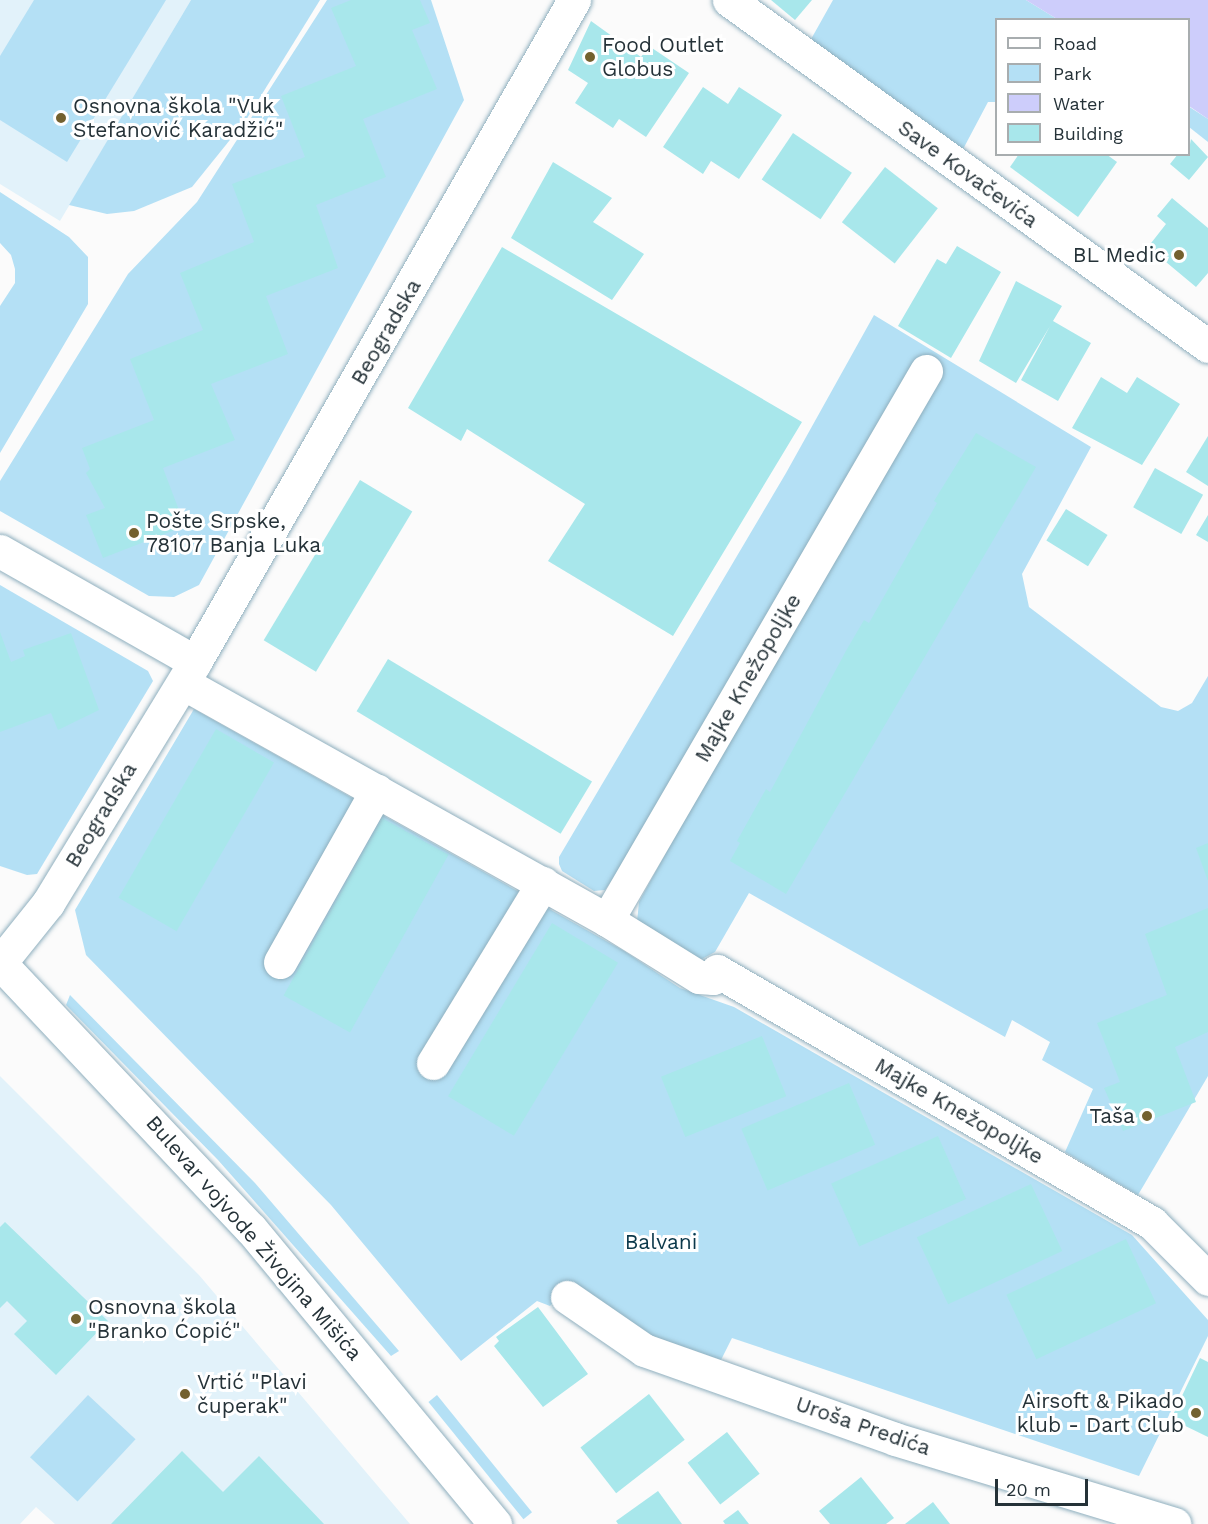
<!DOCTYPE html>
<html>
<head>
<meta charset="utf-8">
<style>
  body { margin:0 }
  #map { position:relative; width:1208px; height:1524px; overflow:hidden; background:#fbfbfb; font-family:"Work Sans",sans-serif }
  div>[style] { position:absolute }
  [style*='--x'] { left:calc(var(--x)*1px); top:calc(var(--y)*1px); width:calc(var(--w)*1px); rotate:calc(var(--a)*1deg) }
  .built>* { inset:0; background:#e2f2fa }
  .green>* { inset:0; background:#b4e0f5; transform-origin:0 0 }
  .water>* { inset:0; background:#cdcdfb }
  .building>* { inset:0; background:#a8e7eb; transform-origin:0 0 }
  .roads { filter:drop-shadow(0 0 2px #8fafbe) drop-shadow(0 0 2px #8fafbe) }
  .minor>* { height:33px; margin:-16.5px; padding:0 16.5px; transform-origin:16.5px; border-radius:16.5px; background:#fff }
  .dots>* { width:16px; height:16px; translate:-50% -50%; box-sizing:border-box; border:3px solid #fff; border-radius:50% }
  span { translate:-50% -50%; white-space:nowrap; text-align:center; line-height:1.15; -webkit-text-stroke:6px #fff; paint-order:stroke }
  .poi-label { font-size:21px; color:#253238 }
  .left { translate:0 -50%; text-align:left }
  .right { translate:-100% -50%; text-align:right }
  .street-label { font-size:21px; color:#253238 }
  .park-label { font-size:21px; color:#0b384a }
  .legend { position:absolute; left:995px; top:18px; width:195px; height:138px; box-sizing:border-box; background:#fff; border:2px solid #a8adaf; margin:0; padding:8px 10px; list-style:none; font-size:18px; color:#253238 }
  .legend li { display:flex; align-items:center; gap:12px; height:30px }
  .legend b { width:30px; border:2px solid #a8adaf }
  .scale { position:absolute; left:995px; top:1479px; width:93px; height:27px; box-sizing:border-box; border:3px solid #253238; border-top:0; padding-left:8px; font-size:18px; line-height:21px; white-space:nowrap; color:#253238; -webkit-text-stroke:4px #fff; paint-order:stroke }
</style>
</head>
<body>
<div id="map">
  <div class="built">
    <i style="clip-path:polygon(0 0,191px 0,60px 221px,0 184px)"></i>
    <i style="clip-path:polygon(0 1076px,199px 1275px,410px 1524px,55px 1524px,36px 1507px,20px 1524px,0 1524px)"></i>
  </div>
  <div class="green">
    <i style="clip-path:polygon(34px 0,166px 0,67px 162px,0 120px,0 56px)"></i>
    <i style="clip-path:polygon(191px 0,320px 0,246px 120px,192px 187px,134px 211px,107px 214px,69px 205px)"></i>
    <i style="clip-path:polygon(327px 0,431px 0,464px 100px,199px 585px,174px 597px,149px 596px,0 511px,0 481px,128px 274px,197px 202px)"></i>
    <i style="clip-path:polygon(833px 0,1026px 0,1057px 19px,996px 20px,996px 102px,988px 102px,961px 153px,810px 41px)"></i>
    <i style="clip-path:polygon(1188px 106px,1208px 119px,1208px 142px,1189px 127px)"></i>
    <i style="clip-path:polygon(0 192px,69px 237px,88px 257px,88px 304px,0 453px,0 306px,15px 283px,15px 269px,11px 255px,0 243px)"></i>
    <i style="clip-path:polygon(874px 315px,1091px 447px,1022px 574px,1029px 607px,1161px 707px,1178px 711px,1192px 703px,1208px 676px,1208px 1076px,1138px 1195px,1065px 1152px,1093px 1089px,1042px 1060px,1050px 1042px,1012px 1020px,1005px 1037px,749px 893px,715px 952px,702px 959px,693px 958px,637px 922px,639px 902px,674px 838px,651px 824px,605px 890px,594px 891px,562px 871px,559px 864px,559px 857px,786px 473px)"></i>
    <i style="clip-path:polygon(0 585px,148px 671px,153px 681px,37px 874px,27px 875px,0 866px)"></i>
    <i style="clip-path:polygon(194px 709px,624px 951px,680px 988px,734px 1007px,1132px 1235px,1208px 1320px,1208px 1336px,1139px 1476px,732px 1338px,721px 1360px,641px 1332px,570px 1284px,550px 1306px,537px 1301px,461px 1361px,331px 1205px,86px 955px,75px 910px)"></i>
    <i style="clip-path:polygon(70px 995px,255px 1183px,399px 1351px,391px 1356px,218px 1160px,66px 1005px)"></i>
    <i style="left:88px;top:1395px;width:65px;height:85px;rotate:43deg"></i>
    <i style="left:437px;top:1395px;width:151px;height:11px;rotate:51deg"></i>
  </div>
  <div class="water">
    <i style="clip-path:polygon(1026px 0,1208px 0,1208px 119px,1189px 106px,1188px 20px,1057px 19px)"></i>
  </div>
  <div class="building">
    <i style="clip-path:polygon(351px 0,420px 0,430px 23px,412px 30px,437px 89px,363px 119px,386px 177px,316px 205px,338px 268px,266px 296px,288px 354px,211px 384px,235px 440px,163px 468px,185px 526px,103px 558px,86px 515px,105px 508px,86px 473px,90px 469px,82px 448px,154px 420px,130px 359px,203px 330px,180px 273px,254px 242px,232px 184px,305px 157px,281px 96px,356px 66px,331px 8px)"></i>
    <i style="clip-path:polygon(771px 0,812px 0,795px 20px)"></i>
    <i style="clip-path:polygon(591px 21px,641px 57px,649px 46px,689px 73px,646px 137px,619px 119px,613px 128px,575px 103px,588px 83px,568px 70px)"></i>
    <i style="clip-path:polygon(703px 87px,728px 104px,739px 87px,782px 115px,739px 179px,711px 161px,703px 174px,663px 147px)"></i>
    <i style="left:793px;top:133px;width:71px;height:56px;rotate:34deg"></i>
    <i style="clip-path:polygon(1191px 139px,1208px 157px,1189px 180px,1170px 164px,1178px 154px,1188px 154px)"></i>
    <i style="clip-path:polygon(1019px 154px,1106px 154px,1117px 162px,1078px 217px,1010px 167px)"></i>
    <i style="clip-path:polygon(553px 162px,612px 198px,593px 222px,644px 254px,612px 300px,511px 238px)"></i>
    <i style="left:885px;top:167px;width:67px;height:70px;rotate:38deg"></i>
    <i style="clip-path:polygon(1172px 198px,1208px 228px,1208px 273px,1196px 287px,1148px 247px,1166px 224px,1157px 216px)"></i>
    <i style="clip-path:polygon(957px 246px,1001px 272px,951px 358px,898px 326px,937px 259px,946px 264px)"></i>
    <i style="clip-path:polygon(502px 247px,802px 422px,673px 636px,548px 561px,585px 504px,467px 429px,461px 441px,408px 408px)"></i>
    <i style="clip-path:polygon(1016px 281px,1062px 306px,1053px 321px,1091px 343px,1058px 401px,1021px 380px,1050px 326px,1016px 383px,979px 361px)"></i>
    <i style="clip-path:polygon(1101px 377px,1127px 393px,1137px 377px,1180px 404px,1142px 465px,1072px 428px)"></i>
    <i style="clip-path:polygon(976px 433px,1036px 467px,786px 894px,730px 861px,740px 843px,737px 841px,766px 789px,770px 792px,847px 649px,864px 620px,869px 623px,937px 503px,934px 501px)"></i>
    <i style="clip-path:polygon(1208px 436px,1208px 486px,1186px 472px)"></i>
    <i style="left:1155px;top:468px;width:55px;height:45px;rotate:29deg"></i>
    <i style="left:360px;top:480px;width:61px;height:187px;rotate:31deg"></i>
    <i style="left:1066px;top:509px;width:49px;height:37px;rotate:32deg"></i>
    <i style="clip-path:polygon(1208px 515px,1208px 542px,1196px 535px)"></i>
    <i style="clip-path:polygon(0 632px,11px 662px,25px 656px,23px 650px,71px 633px,99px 710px,58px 730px,51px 713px,0 732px)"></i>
    <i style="left:388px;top:659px;width:238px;height:61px;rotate:31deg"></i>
    <i style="left:216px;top:729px;width:67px;height:195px;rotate:30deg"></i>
    <i style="left:382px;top:818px;width:76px;height:203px;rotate:29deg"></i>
    <i style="clip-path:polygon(1208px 843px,1208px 881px,1196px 848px)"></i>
    <i style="clip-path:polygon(1208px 908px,1208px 1032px,1175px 1047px,1196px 1102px,1123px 1131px,1104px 1088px,1120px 1082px,1097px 1023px,1167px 995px,1145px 934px)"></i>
    <i style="left:552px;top:923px;width:77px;height:202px;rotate:31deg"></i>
    <i style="left:762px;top:1036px;width:65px;height:109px;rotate:68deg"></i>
    <i style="left:849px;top:1083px;width:67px;height:117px;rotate:67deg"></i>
    <i style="left:938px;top:1136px;width:69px;height:117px;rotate:66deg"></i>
    <i style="left:1031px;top:1184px;width:74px;height:126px;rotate:65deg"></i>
    <i style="clip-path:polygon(5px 1222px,108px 1321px,56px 1375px,14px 1334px,27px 1321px,7px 1301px,0 1308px,0 1227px)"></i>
    <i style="left:1126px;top:1239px;width:71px;height:132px;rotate:65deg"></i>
    <i style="clip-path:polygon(538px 1307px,588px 1374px,543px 1407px,494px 1346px,499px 1341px,496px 1337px)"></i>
    <i style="clip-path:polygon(1200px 1358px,1208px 1362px,1208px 1437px,1171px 1419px)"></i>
    <i style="left:649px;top:1394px;width:58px;height:87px;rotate:52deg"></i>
    <i style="left:727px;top:1432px;width:53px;height:50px;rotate:52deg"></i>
    <i style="clip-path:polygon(182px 1451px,223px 1492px,259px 1456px,324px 1524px,111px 1524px)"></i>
    <i style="clip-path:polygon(861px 1477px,894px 1518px,886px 1524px,830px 1524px,819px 1511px)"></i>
    <i style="clip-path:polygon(658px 1491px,682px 1524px,618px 1524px,616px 1521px)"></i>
    <i style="clip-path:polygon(933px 1502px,950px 1524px,905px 1524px)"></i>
    <i style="clip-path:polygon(738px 1510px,749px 1524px,725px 1524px,723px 1521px)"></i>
  </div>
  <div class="roads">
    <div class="minor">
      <i style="--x:729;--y:0;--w:591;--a:35.84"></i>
      <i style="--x:0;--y:551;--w:224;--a:29.6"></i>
      <i style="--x:183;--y:683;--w:486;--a:29.2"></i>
      <i style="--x:607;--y:920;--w:635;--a:-59.84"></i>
      <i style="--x:607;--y:920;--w:108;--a:31.8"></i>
      <i style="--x:699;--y:977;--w:14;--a:4"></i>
      <i style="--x:713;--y:978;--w:8;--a:-60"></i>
      <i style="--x:717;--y:971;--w:503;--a:30.08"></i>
      <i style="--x:1152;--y:1223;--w:79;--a:45"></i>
      <i style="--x:280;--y:962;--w:197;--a:-60.6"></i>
      <i style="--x:0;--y:963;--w:77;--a:-51.3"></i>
      <i style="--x:48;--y:903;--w:282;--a:-58.6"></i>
      <i style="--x:195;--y:662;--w:763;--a:-60.21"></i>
      <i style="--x:0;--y:963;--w:366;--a:46.7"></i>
      <i style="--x:251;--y:1229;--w:383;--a:50.4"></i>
      <i style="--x:433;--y:1063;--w:211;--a:-58.6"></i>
      <i style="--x:567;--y:1297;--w:93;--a:34.5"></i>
      <i style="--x:644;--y:1350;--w:266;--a:19.5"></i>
      <i style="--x:895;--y:1439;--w:292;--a:16.9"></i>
    </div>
  </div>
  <div class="dots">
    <i style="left:590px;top:57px;background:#73612f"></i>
    <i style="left:61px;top:118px;background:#73612f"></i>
    <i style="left:1179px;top:255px;background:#73612f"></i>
    <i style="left:134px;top:533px;background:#73612f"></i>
    <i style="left:1147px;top:1116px;background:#73612f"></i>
    <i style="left:76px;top:1319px;background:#73612f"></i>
    <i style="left:185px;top:1394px;background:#73612f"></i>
    <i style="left:1196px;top:1413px;background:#73612f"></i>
  </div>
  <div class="poi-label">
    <span class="left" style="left:602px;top:57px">Food Outlet<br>Globus</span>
    <span class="left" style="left:73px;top:118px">Osnovna škola "Vuk<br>Stefanović Karadžić"</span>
    <span class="right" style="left:1166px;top:255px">BL Medic</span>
    <span class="left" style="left:146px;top:533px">Pošte Srpske,<br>78107 Banja Luka</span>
    <span class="right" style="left:1135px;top:1116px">Taša</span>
    <span class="left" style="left:88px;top:1319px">Osnovna škola<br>"Branko Ćopić"</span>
    <span class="left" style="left:197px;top:1394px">Vrtić "Plavi<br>čuperak"</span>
    <span class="right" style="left:1184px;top:1413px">Airsoft &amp; Pikado<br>klub - Dart Club</span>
  </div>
  <div class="street-label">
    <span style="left:968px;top:174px;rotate:36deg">Save Kovačevića</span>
    <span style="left:386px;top:332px;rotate:-60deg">Beogradska</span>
    <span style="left:748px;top:678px;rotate:-60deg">Majke Knežopoljke</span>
    <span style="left:101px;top:815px;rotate:-59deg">Beogradska</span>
    <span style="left:959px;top:1111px;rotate:30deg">Majke Knežopoljke</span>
    <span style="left:254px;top:1238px;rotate:49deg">Bulevar vojvode Živojina Mišića</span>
    <span style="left:863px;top:1426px;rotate:19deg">Uroša Predića</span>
  </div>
  <div class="park-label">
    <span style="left:661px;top:1242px">Balvani</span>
  </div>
  <ul class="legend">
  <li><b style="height:8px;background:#fff"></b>Road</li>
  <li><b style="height:16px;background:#b4e0f5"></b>Park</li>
  <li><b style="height:16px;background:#cdcdfb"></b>Water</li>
  <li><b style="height:16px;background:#a8e7eb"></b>Building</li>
  </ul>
  <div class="scale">20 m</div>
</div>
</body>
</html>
